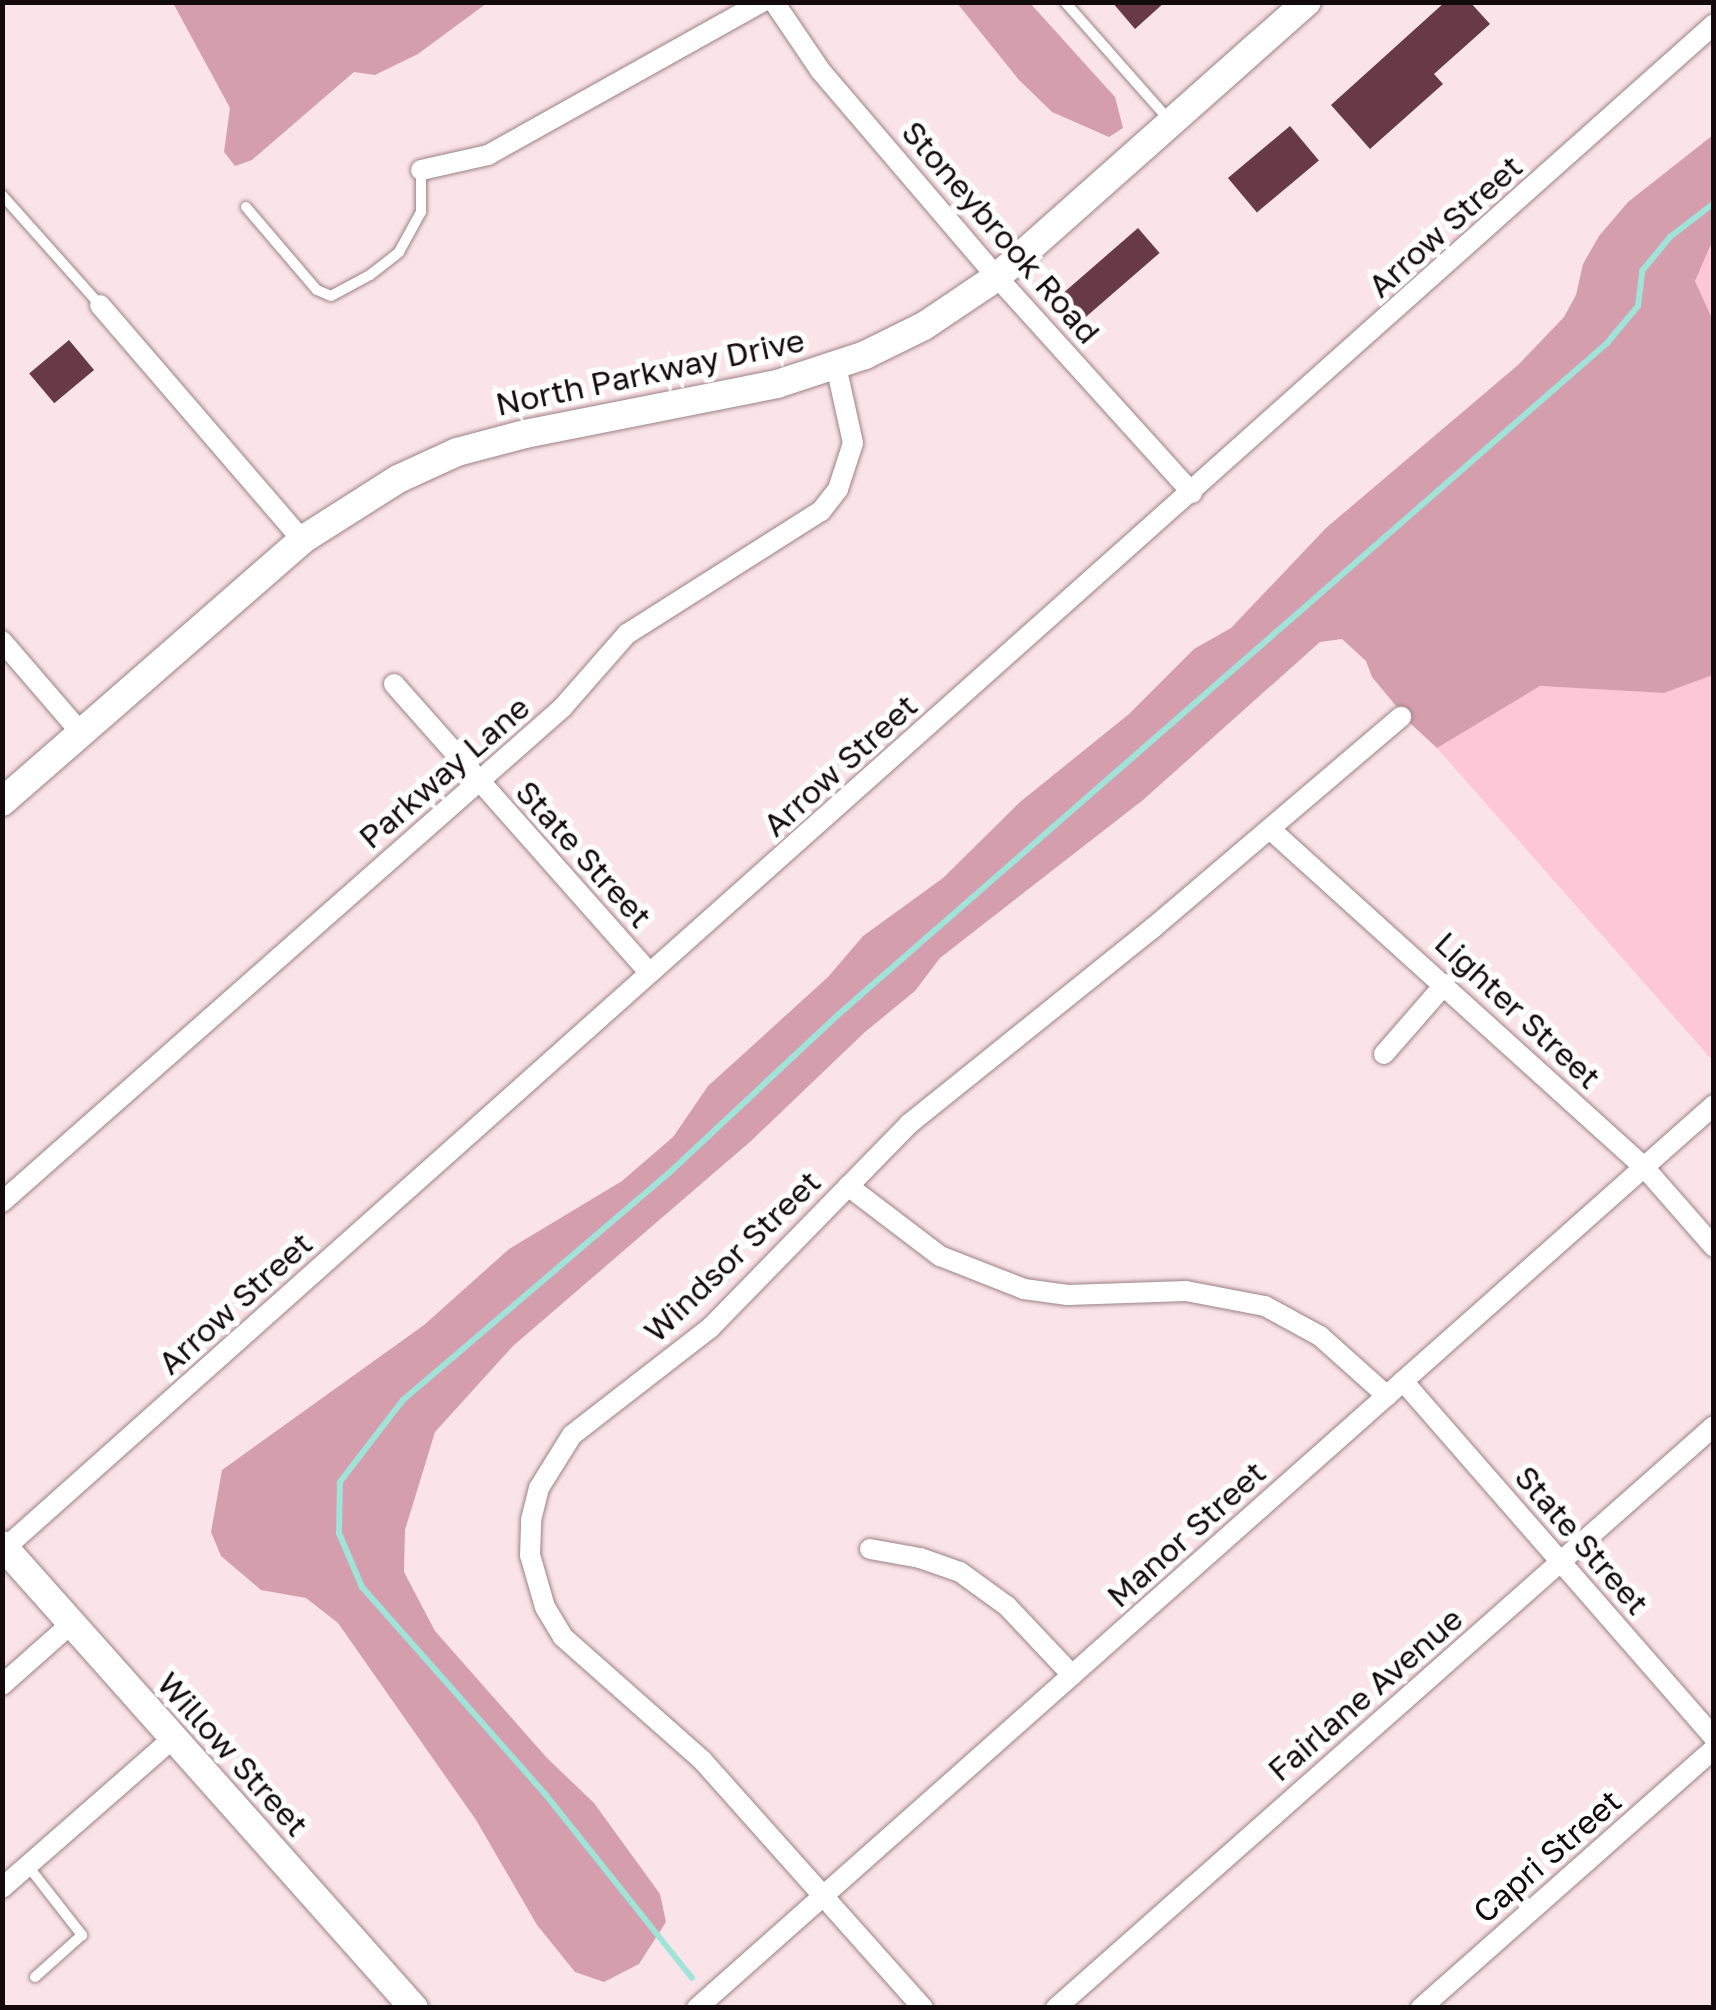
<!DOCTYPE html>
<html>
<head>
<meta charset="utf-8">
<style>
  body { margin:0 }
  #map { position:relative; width:1716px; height:2010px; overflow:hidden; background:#fbe4e9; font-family:"Golos Text",sans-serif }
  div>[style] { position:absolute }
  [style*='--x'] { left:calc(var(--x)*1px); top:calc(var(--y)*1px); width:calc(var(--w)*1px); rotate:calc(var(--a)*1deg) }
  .green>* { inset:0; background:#fec7d5 }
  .forest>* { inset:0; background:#d59ead }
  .stream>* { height:6px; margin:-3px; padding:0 3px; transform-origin:3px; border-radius:3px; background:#a0e3d9 }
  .building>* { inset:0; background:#683947; transform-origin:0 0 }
  .roads { filter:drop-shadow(0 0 2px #9c8188) drop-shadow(0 0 2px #9c8188) }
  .lane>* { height:10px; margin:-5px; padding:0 5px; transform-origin:5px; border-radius:5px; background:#fff }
  .street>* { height:20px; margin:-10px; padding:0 10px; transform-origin:10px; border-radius:10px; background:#fff }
  .secondary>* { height:28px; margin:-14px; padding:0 14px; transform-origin:14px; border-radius:14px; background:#fff }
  span { translate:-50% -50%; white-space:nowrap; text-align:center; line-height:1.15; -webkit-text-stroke:10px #fff; paint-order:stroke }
  .street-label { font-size:32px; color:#130a0d }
  .frame { position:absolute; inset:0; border:5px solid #130a0d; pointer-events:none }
</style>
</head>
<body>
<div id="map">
  <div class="green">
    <i style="clip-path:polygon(1713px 240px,1713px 323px,1695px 281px)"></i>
    <i style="clip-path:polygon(1713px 675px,1713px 1061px,1437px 748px,1540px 686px,1664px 693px)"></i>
  </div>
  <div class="forest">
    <i style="clip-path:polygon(173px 3px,487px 3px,418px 54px,375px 75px,354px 72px,252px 160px,235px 166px,224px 152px,230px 108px)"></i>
    <i style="clip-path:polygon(957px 3px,1030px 3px,1115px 97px,1123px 128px,1109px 137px,1052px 112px,1019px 80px)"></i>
    <i style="clip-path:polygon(1713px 135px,1713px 240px,1695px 281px,1714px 323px,1713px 675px,1664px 693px,1540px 686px,1437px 748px,1411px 724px,1372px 677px,1366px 661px,1342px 639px,1320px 642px,1143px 800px,940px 958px,915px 991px,865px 1032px,751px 1141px,513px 1346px,435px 1432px,405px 1530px,404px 1572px,435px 1631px,547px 1758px,594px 1803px,660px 1894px,666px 1922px,639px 1964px,604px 1982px,575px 1972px,537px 1925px,476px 1820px,338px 1623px,306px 1598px,261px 1590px,221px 1556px,211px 1532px,222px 1470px,424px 1325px,509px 1249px,622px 1181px,673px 1137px,708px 1086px,828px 977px,863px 936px,943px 878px,1020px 802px,1129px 714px,1194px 649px,1231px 628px,1326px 528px,1518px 365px,1564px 317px,1576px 295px,1583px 264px,1599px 236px,1628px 202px)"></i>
  </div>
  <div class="stream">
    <i style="--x:692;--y:1978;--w:234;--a:-128.6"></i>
    <i style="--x:546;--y:1795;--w:278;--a:-131.5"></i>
    <i style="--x:362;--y:1587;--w:59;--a:-113.1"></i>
    <i style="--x:339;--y:1533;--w:51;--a:-88.9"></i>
    <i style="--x:340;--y:1482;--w:103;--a:-52.5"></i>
    <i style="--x:403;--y:1400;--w:350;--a:-40.5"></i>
    <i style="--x:669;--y:1173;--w:233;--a:-43.1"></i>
    <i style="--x:839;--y:1014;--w:1020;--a:-41.14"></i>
    <i style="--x:1607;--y:343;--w:48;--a:-50"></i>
    <i style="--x:1638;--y:306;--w:35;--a:-83"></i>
    <i style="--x:1642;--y:271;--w:44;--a:-50.5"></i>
    <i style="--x:1670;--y:237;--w:56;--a:-37.7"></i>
  </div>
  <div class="building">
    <i style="clip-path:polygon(1112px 2px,1165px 2px,1135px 29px)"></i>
    <i style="clip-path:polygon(1445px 2px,1470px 2px,1490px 24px,1434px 74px,1443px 84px,1370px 149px,1331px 105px)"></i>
    <i style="left:1290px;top:126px;width:45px;height:81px;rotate:50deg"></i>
    <i style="left:1138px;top:228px;width:33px;height:99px;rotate:49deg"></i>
    <i style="left:69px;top:340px;width:39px;height:52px;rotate:50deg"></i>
  </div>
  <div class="roads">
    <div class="lane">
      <i style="--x:1065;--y:2;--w:159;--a:48.6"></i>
      <i style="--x:2;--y:195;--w:147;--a:48.3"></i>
      <i style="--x:246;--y:207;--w:109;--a:49.5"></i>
      <i style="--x:317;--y:290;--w:15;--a:23"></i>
      <i style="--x:331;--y:296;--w:44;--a:-28.3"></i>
      <i style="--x:370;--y:275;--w:37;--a:-38"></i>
      <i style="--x:399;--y:252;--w:46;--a:-61.2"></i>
      <i style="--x:421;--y:212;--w:42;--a:-90"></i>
      <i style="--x:28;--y:1866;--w:88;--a:52"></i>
      <i style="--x:82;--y:1935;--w:63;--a:138.2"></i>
    </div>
    <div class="street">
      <i style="--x:774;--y:2;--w:82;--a:55.9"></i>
      <i style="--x:820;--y:70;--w:272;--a:49.5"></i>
      <i style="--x:997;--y:277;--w:291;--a:47.9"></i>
      <i style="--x:421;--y:170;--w:69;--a:-12.6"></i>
      <i style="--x:488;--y:155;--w:314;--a:-29.2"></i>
      <i style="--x:100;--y:305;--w:310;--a:49.3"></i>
      <i style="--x:2;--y:641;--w:121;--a:49.3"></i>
      <i style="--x:394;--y:684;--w:386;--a:48.5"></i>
      <i style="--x:1270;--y:829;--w:504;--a:42.11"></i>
      <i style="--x:1644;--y:1167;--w:106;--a:48.8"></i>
      <i style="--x:1384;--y:1054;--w:93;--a:-48.9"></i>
      <i style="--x:848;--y:1186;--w:116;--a:37.3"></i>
      <i style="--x:940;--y:1256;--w:90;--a:21.4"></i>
      <i style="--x:1024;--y:1289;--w:44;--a:7.8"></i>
      <i style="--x:1068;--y:1295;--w:118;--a:-1.9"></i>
      <i style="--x:1186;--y:1291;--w:80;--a:10.8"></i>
      <i style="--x:1265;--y:1306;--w:63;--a:28.6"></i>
      <i style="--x:1320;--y:1336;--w:90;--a:41.8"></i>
      <i style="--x:2;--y:1202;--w:748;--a:-41.42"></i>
      <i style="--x:563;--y:707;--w:97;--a:-48.8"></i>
      <i style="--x:627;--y:634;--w:230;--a:-32.4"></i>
      <i style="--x:821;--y:511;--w:28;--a:-52"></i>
      <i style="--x:838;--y:489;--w:48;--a:-71.9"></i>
      <i style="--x:853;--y:443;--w:79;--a:-102.4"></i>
      <i style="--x:1403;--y:1381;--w:473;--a:48.9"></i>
      <i style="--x:5;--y:1548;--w:2290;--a:-41.72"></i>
      <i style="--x:870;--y:1549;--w:51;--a:10.2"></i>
      <i style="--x:920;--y:1558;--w:42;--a:19.3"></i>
      <i style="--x:960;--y:1572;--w:58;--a:35.9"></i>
      <i style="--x:1007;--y:1606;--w:95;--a:46.7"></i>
      <i style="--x:2;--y:1685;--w:92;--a:-41.5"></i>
      <i style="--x:2;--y:1888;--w:226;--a:-41.2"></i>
      <i style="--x:697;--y:2008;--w:1360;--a:-41.6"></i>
      <i style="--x:923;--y:2008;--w:332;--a:-131.7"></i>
      <i style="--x:702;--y:1760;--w:186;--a:-138.5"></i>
      <i style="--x:563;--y:1637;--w:35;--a:-121"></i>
      <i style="--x:545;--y:1607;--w:54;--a:-106.1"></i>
      <i style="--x:530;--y:1555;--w:35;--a:-88"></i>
      <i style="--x:531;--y:1520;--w:33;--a:-76"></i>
      <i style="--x:539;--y:1488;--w:62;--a:-58.1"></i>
      <i style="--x:572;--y:1435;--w:175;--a:-37.8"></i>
      <i style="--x:710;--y:1328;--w:285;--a:-45.7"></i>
      <i style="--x:909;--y:1124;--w:313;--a:-38.8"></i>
      <i style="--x:1153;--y:928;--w:326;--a:-40.4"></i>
      <i style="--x:1056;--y:2008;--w:878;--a:-41.49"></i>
      <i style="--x:1421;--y:2008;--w:391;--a:-41.5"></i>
    </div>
    <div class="secondary">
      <i style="--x:2;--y:802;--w:398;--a:-41.1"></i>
      <i style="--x:302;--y:540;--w:114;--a:-32.4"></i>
      <i style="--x:398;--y:479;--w:65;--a:-24.6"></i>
      <i style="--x:457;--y:452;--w:70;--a:-14.8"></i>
      <i style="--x:525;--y:434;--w:257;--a:-11.2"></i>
      <i style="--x:777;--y:384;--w:93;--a:-18.2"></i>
      <i style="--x:865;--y:355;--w:66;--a:-26.2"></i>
      <i style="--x:924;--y:326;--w:88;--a:-33.9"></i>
      <i style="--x:997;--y:277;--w:414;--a:-41.6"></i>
      <i style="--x:2;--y:1545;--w:620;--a:48.34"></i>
    </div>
  </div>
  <div class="street-label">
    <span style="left:1445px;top:226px;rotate:-42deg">Arrow Street</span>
    <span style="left:1001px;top:232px;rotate:49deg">Stoneybrook Road</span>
    <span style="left:650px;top:372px;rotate:-12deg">North Parkway Drive</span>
    <span style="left:840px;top:765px;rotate:-42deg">Arrow Street</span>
    <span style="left:444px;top:772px;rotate:-41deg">Parkway Lane</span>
    <span style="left:584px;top:854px;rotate:48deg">State Street</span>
    <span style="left:1518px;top:1010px;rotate:43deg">Lighter Street</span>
    <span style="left:732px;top:1256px;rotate:-44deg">Windsor Street</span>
    <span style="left:235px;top:1303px;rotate:-42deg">Arrow Street</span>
    <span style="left:1186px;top:1534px;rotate:-42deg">Manor Street</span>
    <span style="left:1582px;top:1540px;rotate:49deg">State Street</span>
    <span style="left:1365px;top:1694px;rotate:-41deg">Fairlane Avenue</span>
    <span style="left:233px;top:1754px;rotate:48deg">Willow Street</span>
    <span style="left:1547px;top:1856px;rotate:-41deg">Capri Street</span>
  </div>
  <div class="frame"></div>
</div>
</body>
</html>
